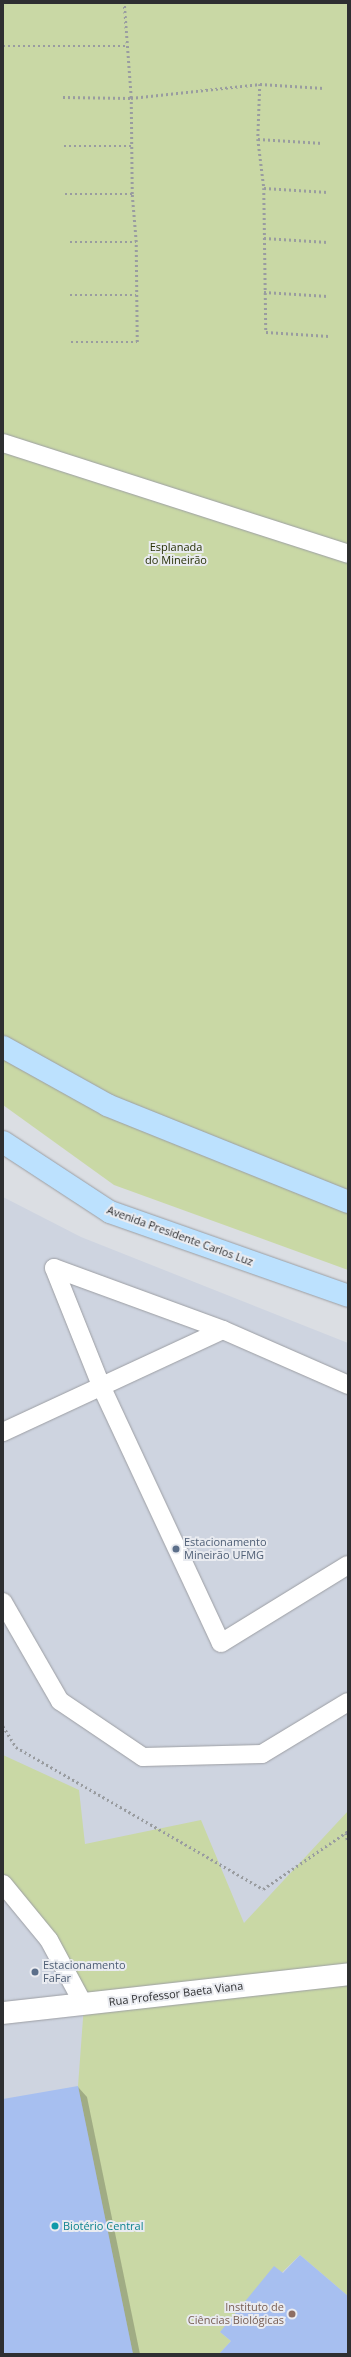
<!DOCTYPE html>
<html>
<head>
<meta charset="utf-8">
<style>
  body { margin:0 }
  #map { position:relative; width:351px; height:2357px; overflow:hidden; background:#dbdee3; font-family:"Open Sans",sans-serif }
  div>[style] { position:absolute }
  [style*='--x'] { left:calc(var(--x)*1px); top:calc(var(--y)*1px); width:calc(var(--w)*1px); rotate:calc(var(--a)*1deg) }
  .built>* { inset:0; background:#ced4e0 }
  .green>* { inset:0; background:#c9d8a5 }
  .shadow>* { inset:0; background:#0003 }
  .building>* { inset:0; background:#a7bff0 }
  .path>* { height:2.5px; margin-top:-1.25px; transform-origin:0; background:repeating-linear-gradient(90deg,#999ca0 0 2px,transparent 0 5px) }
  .roads { filter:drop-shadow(0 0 1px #9c9ea3) drop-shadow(0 0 1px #9c9ea3) }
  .lane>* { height:18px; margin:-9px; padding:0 9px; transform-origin:9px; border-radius:9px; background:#fff }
  .street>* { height:22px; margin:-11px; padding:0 11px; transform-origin:11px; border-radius:11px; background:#fff }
  .primary>* { height:22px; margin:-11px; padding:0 11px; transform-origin:11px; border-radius:11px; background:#bce1fe }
  .dots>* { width:11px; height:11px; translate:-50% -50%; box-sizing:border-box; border:2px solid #e9ebf0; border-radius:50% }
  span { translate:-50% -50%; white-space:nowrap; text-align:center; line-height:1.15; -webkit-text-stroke:4px #e9ebf0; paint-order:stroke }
  .park-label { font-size:11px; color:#273006 }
  .street-label { font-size:11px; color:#2e2f31 }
  .service-label { font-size:11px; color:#4e5e75 }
  .left { translate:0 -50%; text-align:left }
  .culture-label { font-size:11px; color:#0d838f }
  .education-label { font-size:11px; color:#785e54 }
  .right { translate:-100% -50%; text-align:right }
  .frame { position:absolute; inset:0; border:4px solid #2e2f31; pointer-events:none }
</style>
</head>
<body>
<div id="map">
  <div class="built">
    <i style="clip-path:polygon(3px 1197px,81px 1237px,348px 1343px,348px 2354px,3px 2354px)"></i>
  </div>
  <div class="green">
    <i style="clip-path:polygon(3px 3px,348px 3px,348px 1270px,114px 1185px,3px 1105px)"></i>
    <i style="clip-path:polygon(3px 1755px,79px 1790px,85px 1844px,201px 1820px,244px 1923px,348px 1811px,348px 2296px,300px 2255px,220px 2332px,231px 2341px,219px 2354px,133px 2354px,78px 2086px,84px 2005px,3px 1884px)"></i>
  </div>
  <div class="shadow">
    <i style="clip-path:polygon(78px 2087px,87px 2097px,140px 2354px,3px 2354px,3px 2100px)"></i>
  </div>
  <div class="building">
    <i style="clip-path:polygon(78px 2086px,133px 2354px,3px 2354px,3px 2099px)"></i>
    <i style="clip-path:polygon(300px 2255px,348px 2296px,348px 2354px,219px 2354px,231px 2341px,220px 2332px,274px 2266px,283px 2273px)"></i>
  </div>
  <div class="path">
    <i style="--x:3;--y:46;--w:123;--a:0"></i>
    <i style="--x:260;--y:84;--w:64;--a:3.6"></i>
    <i style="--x:63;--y:97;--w:68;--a:0.8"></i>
    <i style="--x:131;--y:98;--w:130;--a:-6.2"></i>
    <i style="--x:260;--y:84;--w:55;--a:92.1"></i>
    <i style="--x:258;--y:139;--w:49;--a:83"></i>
    <i style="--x:264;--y:188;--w:144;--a:89.2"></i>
    <i style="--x:266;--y:332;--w:63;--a:3.6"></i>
    <i style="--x:258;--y:139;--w:65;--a:3.5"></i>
    <i style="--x:64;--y:146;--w:67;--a:0"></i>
    <i style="--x:264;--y:188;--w:64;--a:3.6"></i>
    <i style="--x:65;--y:194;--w:67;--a:0"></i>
    <i style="--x:264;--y:238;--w:64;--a:3.6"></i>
    <i style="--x:70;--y:242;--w:66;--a:0"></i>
    <i style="--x:264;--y:292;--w:64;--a:3.6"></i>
    <i style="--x:70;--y:295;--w:66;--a:0"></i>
    <i style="--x:71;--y:342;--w:66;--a:0"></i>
    <i style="--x:137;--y:342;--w:100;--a:-90.6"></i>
    <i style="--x:136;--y:242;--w:48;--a:-94.8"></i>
    <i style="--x:132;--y:194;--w:96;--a:-90.6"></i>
    <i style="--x:131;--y:98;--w:95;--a:-94.2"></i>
    <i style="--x:3;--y:1726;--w:25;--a:58"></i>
    <i style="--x:16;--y:1747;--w:285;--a:29.9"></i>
    <i style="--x:263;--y:1889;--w:103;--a:-34.3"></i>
    <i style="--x:346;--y:1833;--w:9;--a:77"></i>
  </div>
  <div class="roads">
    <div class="lane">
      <i style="--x:3;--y:443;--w:362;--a:17.8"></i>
      <i style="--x:54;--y:1268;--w:129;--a:68.2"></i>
      <i style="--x:102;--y:1388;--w:281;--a:65"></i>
      <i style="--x:221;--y:1643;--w:149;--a:-31.6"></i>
      <i style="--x:54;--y:1268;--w:180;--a:20.1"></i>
      <i style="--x:223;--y:1330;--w:137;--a:23.7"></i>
      <i style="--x:3;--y:1432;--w:242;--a:-24.9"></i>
      <i style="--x:3;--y:1602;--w:114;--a:60.1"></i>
      <i style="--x:60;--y:1701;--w:100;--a:34"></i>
      <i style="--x:143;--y:1757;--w:119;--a:-1.4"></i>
      <i style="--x:262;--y:1754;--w:100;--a:-31.2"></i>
      <i style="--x:3;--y:1884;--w:72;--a:50.6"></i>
      <i style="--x:49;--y:1940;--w:74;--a:61.7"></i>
    </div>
    <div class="street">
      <i style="--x:3;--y:2013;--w:347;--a:-6.4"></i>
    </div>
    <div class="primary">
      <i style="--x:3;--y:1047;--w:119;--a:29.1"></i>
      <i style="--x:107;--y:1105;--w:260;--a:21.9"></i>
      <i style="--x:3;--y:1142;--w:128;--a:33.2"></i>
      <i style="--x:110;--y:1212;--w:252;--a:19.4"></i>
    </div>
  </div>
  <div class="dots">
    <i style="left:176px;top:1549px;background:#5c6f8a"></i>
    <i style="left:35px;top:1972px;background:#5c6f8a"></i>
    <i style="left:55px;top:2226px;background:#0f9aa8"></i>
    <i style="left:292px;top:2314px;background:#8d6e63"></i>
  </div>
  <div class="park-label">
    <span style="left:176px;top:554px">Esplanada<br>do Mineirão</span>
  </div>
  <div class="street-label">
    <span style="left:180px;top:1236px;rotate:20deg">Avenida Presidente Carlos Luz</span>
    <span style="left:176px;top:1994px;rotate:-7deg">Rua Professor Baeta Viana</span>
  </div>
  <div class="service-label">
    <span class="left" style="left:184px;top:1549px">Estacionamento<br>Mineirão UFMG</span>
    <span class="left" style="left:43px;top:1972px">Estacionamento<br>FaFar</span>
  </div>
  <div class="culture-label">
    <span class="left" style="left:63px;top:2226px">Biotério Central</span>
  </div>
  <div class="education-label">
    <span class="right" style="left:284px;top:2314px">Instituto de<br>Ciências Biológicas</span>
  </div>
  <div class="frame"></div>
</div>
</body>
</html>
